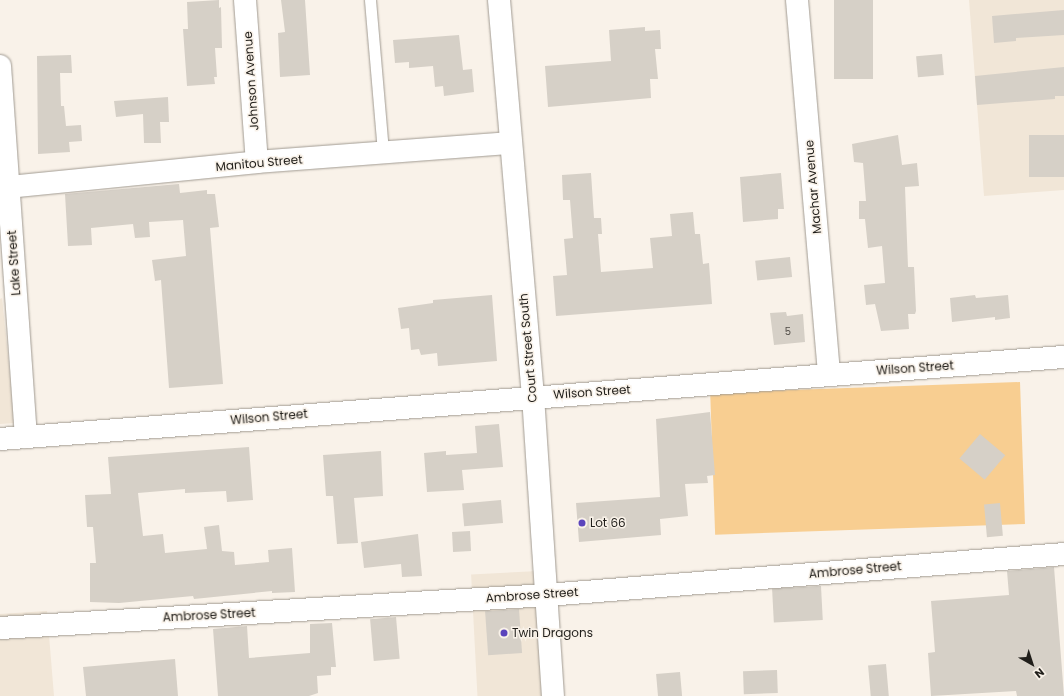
<!DOCTYPE html>
<html>
<head>
<meta charset="utf-8">
<style>
  body { margin:0 }
  #map { position:relative; width:1064px; height:696px; overflow:hidden; background:#f9f2e9; font-family:Poppins,sans-serif }
  div>[style] { position:absolute }
  [style*='--x'] { left:calc(var(--x)*1px); top:calc(var(--y)*1px); width:calc(var(--w)*1px); rotate:calc(var(--a)*1deg) }
  .built>* { inset:0; background:#f1e6d7; transform-origin:0 0 }
  .green>* { inset:0; background:#f8ce91; transform-origin:0 0 }
  .building>* { inset:0; background:#d6d0c7; transform-origin:0 0 }
  .roads { filter:drop-shadow(0 0 1px #a19b92) drop-shadow(0 0 1px #a19b92) }
  .lane>* { height:11px; margin:-5.5px; padding:0 5.5px; transform-origin:5.5px; border-radius:5.5px; background:#fff }
  .street>* { height:22px; margin:-11px; padding:0 11px; transform-origin:11px; border-radius:11px; background:#fff }
  .secondary>* { height:22px; margin:-11px; padding:0 11px; transform-origin:11px; border-radius:11px; background:#fff }
  .dots>* { width:11px; height:11px; translate:-50% -50%; box-sizing:border-box; border:2px solid #f9f2e9; border-radius:50% }
  span { translate:-50% -50%; white-space:nowrap; text-align:center; line-height:1.15; -webkit-text-stroke:3px #f9f2e9; paint-order:stroke }
  .number-label { font-size:10px; color:#4e4a45 }
  .number-label span { -webkit-text-stroke-width:0 }
  .street-label { font-size:12px; color:#201e1a }
  .poi-label { font-size:12px; color:#201e1a }
  .left { translate:0 -50%; text-align:left }
  .north { position:absolute; left:1012px; top:644px; width:40px; height:40px; -webkit-text-stroke:3px #f9f2e9; paint-order:stroke; rotate:141deg; font-size:11px; font-weight:700; line-height:16px; text-align:center; color:#201e1a }
  .north::after { content:''; display:block; margin:auto; width:14px; height:18px; background:#201e1a; clip-path:polygon(50% 0,100% 100%,50% 72%,0 100%) }
</style>
</head>
<body>
<div id="map">
  <div class="built">
    <i style="clip-path:polygon(969px 0,1064px 0,1064px 190px,984px 196px)"></i>
    <i style="clip-path:polygon(2px 298px,15px 423px,0 424px,0 299px)"></i>
    <i style="left:539px;top:571px;width:125px;height:68px;rotate:87deg"></i>
    <i style="clip-path:polygon(47px 611px,54px 696px,0 696px,0 614px)"></i>
  </div>
  <div class="green">
    <i style="left:1020px;top:382px;width:142px;height:310px;rotate:88deg"></i>
  </div>
  <div class="building">
    <i style="clip-path:polygon(219px 0,219px 8px,221px 7px,222px 48px,215px 48px,217px 77px,214px 77px,215px 84px,187px 86px,183px 29px,188px 29px,187px 2px)"></i>
    <i style="clip-path:polygon(281px 0,305px 0,310px 75px,280px 77px,278px 33px,285px 32px)"></i>
    <i style="left:834px;top:0;width:39px;height:79px"></i>
    <i style="clip-path:polygon(1064px 10px,1064px 35px,1016px 38px,1016px 41px,994px 43px,992px 16px)"></i>
    <i style="clip-path:polygon(645px 27px,645px 31px,660px 30px,661px 49px,655px 49px,658px 79px,650px 79px,651px 98px,548px 107px,545px 66px,611px 61px,609px 30px)"></i>
    <i style="clip-path:polygon(459px 35px,463px 70px,472px 69px,474px 92px,444px 96px,443px 86px,435px 87px,433px 66px,409px 68px,409px 62px,395px 63px,393px 40px)"></i>
    <i style="left:942px;top:54px;width:21px;height:26px;rotate:85deg"></i>
    <i style="clip-path:polygon(71px 55px,72px 73px,60px 73px,61px 106px,64px 106px,66px 126px,81px 125px,82px 141px,69px 142px,70px 152px,38px 154px,37px 56px)"></i>
    <i style="clip-path:polygon(1064px 67px,1064px 96px,1055px 96px,1055px 99px,977px 105px,975px 76px)"></i>
    <i style="clip-path:polygon(168px 97px,169px 122px,160px 122px,161px 143px,144px 143px,143px 114px,116px 117px,114px 101px)"></i>
    <i style="clip-path:polygon(898px 135px,902px 165px,917px 163px,919px 186px,905px 187px,908px 267px,914px 267px,916px 311px,915px 314px,908px 314px,909px 329px,881px 331px,875px 304px,866px 305px,864px 285px,885px 283px,882px 246px,868px 248px,865px 219px,859px 219px,859px 201px,866px 201px,863px 163px,854px 162px,852px 144px)"></i>
    <i style="left:1064px;top:135px;width:42px;height:35px;rotate:90deg"></i>
    <i style="clip-path:polygon(591px 173px,594px 218px,601px 218px,602px 234px,598px 234px,601px 272px,653px 268px,650px 238px,672px 236px,670px 214px,693px 212px,695px 234px,700px 234px,703px 264px,709px 263px,712px 304px,556px 316px,553px 276px,567px 275px,564px 239px,573px 238px,570px 200px,563px 200px,562px 175px)"></i>
    <i style="clip-path:polygon(781px 173px,784px 209px,778px 209px,778px 219px,743px 222px,740px 177px)"></i>
    <i style="clip-path:polygon(179px 184px,180px 193px,207px 190px,207px 194px,215px 194px,219px 227px,210px 228px,223px 384px,169px 388px,161px 280px,155px 281px,152px 260px,186px 256px,183px 220px,149px 222px,150px 237px,135px 238px,133px 224px,91px 228px,92px 245px,68px 246px,65px 194px)"></i>
    <i style="left:790px;top:257px;width:20px;height:35px;rotate:84deg"></i>
    <i style="clip-path:polygon(492px 295px,497px 361px,438px 366px,437px 353px,421px 355px,419px 349px,411px 350px,409px 328px,401px 329px,398px 308px,433px 303px,433px 300px)"></i>
    <i style="clip-path:polygon(975px 295px,976px 298px,1008px 295px,1010px 318px,995px 320px,995px 317px,952px 322px,950px 298px)"></i>
    <i style="clip-path:polygon(786px 312px,787px 316px,803px 314px,805px 342px,774px 345px,770px 313px)"></i>
    <i style="clip-path:polygon(710px 412px,715px 475px,707px 476px,708px 483px,685px 484px,688px 516px,660px 519px,661px 535px,579px 542px,576px 503px,660px 497px,656px 419px)"></i>
    <i style="clip-path:polygon(499px 424px,503px 467px,462px 470px,464px 490px,427px 492px,424px 453px,446px 451px,446px 455px,477px 453px,475px 426px)"></i>
    <i style="left:980px;top:434px;width:33px;height:32px;rotate:40deg"></i>
    <i style="clip-path:polygon(249px 447px,253px 500px,227px 502px,226px 491px,185px 493px,185px 489px,138px 493px,143px 536px,163px 534px,165px 553px,207px 549px,204px 527px,219px 525px,222px 551px,234px 552px,235px 565px,269px 562px,268px 550px,292px 548px,295px 592px,272px 593px,272px 591px,194px 599px,193px 596px,119px 603px,90px 602px,90px 563px,96px 563px,93px 527px,87px 527px,85px 495px,111px 494px,108px 457px)"></i>
    <i style="clip-path:polygon(381px 451px,383px 496px,354px 498px,358px 543px,337px 544px,333px 496px,326px 496px,323px 455px)"></i>
    <i style="left:501px;top:500px;width:23px;height:39px;rotate:85deg"></i>
    <i style="left:1000px;top:503px;width:33px;height:16px;rotate:85deg"></i>
    <i style="left:470px;top:531px;width:20px;height:18px;rotate:87deg"></i>
    <i style="clip-path:polygon(418px 534px,422px 576px,402px 577px,401px 564px,364px 568px,361px 542px)"></i>
    <i style="clip-path:polygon(1054px 567px,1064px 696px,1017px 696px,1016px 691px,931px 696px,928px 653px,935px 652px,931px 601px,1009px 595px,1007px 571px)"></i>
    <i style="left:821px;top:586px;width:34px;height:49px;rotate:87deg"></i>
    <i style="left:519px;top:609px;width:44px;height:34px;rotate:86deg"></i>
    <i style="left:396px;top:617px;width:42px;height:26px;rotate:85deg"></i>
    <i style="clip-path:polygon(332px 623px,336px 667px,331px 667px,331px 675px,317px 676px,318px 693px,309px 696px,218px 696px,213px 629px,247px 626px,249px 658px,310px 653px,310px 624px)"></i>
    <i style="clip-path:polygon(175px 659px,178px 696px,86px 696px,83px 667px)"></i>
    <i style="left:886px;top:664px;width:32px;height:18px;rotate:85deg"></i>
    <i style="left:777px;top:670px;width:23px;height:34px;rotate:88deg"></i>
    <i style="left:680px;top:672px;width:24px;height:24px;rotate:85deg"></i>
  </div>
  <div class="roads">
    <div class="lane">
      <i style="--x:370;--y:0;--w:154;--a:85.1"></i>
    </div>
    <div class="street">
      <i style="--x:245;--y:0;--w:162;--a:85.8"></i>
      <i style="--x:797;--y:0;--w:375;--a:85.1"></i>
      <i style="--x:0;--y:66;--w:372;--a:86"></i>
      <i style="--x:8;--y:187;--w:250;--a:-5.7"></i>
      <i style="--x:257;--y:162;--w:254;--a:-4.3"></i>
      <i style="--x:0;--y:439;--w:1067;--a:-4.41"></i>
      <i style="--x:0;--y:628;--w:548;--a:-3.45"></i>
      <i style="--x:547;--y:595;--w:519;--a:-4.53"></i>
    </div>
    <div class="secondary">
      <i style="--x:499;--y:0;--w:397;--a:85.1"></i>
      <i style="--x:533;--y:396;--w:301;--a:86.2"></i>
    </div>
  </div>
  <div class="dots">
    <i style="left:582px;top:523px;background:#5b44bc"></i>
    <i style="left:504px;top:633px;background:#5b44bc"></i>
  </div>
  <div class="number-label">
    <span style="left:788px;top:332px">5</span>
  </div>
  <div class="street-label">
    <span style="left:251px;top:81px;rotate:-94deg">Johnson Avenue</span>
    <span style="left:259px;top:163px;rotate:-5deg">Manitou Street</span>
    <span style="left:813px;top:187px;rotate:-95deg">Machar Avenue</span>
    <span style="left:14px;top:263px;rotate:-94deg">Lake Street</span>
    <span style="left:528px;top:348px;rotate:-95deg">Court Street South</span>
    <span style="left:915px;top:368px;rotate:-4deg">Wilson Street</span>
    <span style="left:592px;top:392px;rotate:-4deg">Wilson Street</span>
    <span style="left:269px;top:417px;rotate:-5deg">Wilson Street</span>
    <span style="left:855px;top:570px;rotate:-5deg">Ambrose Street</span>
    <span style="left:532px;top:595px;rotate:-4deg">Ambrose Street</span>
    <span style="left:209px;top:615px;rotate:-3deg">Ambrose Street</span>
  </div>
  <div class="poi-label">
    <span class="left" style="left:590px;top:523px">Lot 66</span>
    <span class="left" style="left:512px;top:633px">Twin Dragons</span>
  </div>
  <div class="north">N</div>
</div>
</body>
</html>
